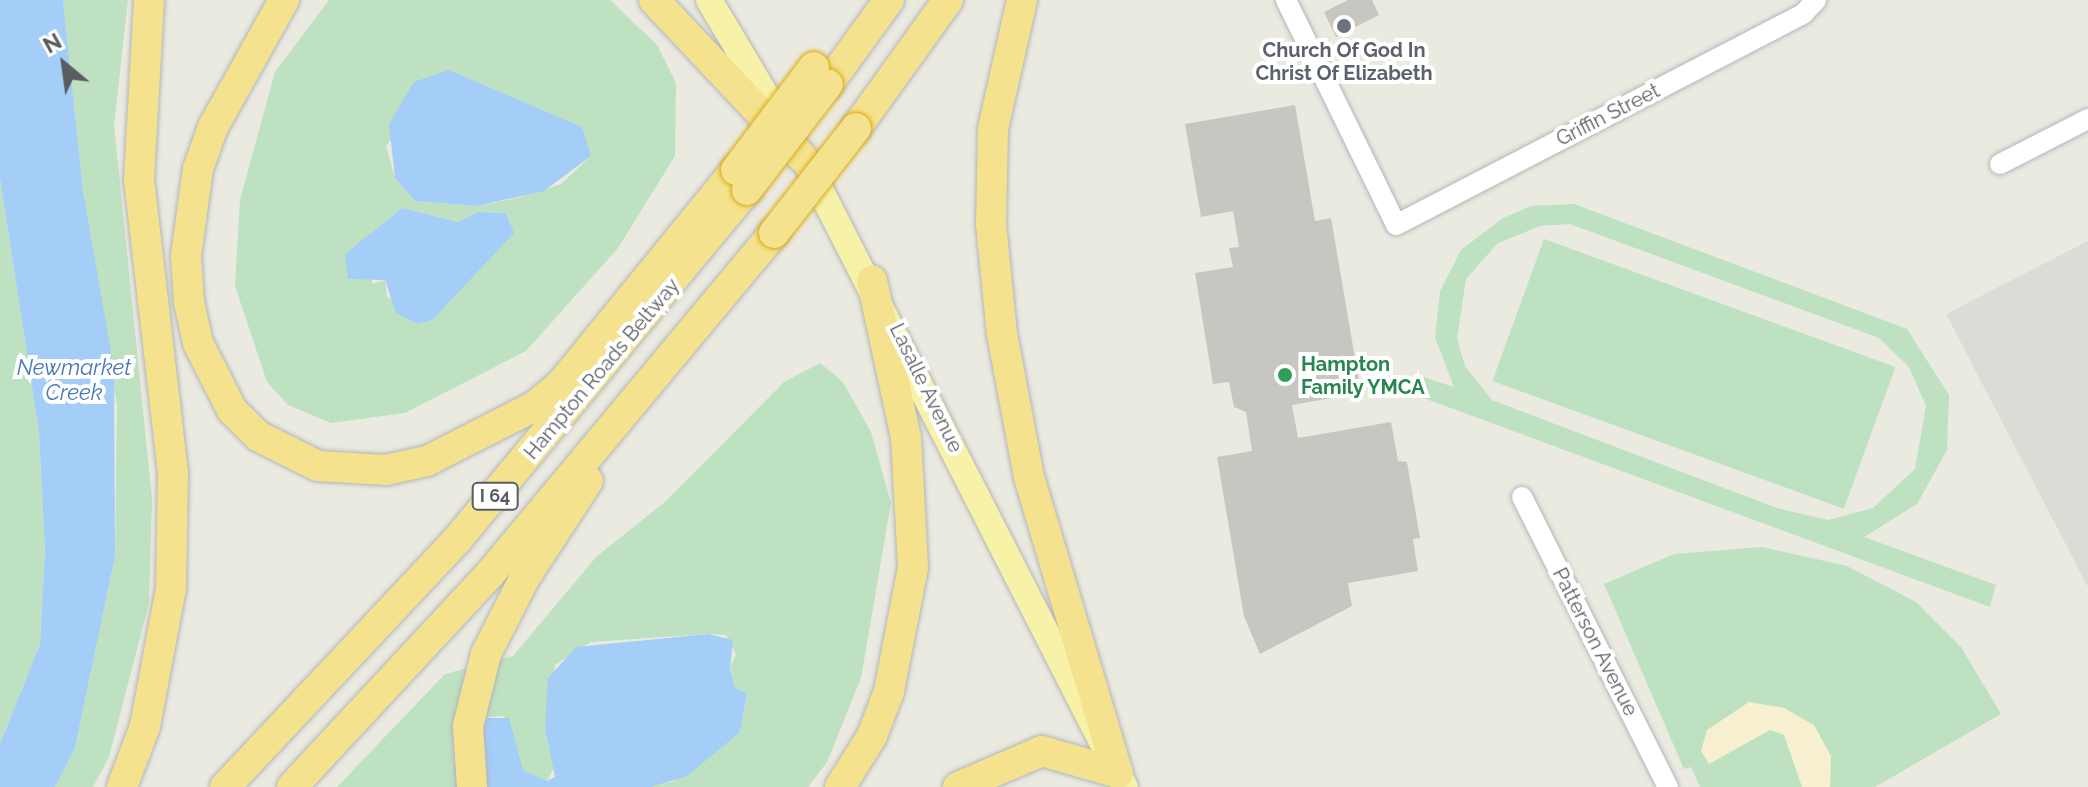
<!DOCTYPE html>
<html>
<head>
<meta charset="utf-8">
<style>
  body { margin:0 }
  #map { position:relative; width:2088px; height:787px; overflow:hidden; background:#ebeae1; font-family:Raleway,sans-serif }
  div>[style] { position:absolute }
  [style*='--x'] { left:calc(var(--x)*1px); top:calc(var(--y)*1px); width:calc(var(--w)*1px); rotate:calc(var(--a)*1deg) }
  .industrial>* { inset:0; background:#dddbd5 }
  .green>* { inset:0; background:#bee1c1; transform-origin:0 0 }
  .sand>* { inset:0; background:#f6f0d0 }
  .water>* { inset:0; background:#a4cdf8 }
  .building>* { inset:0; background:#c8c6c0 }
  .roads { filter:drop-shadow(0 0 2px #b3b6ba) drop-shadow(0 0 2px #b3b6ba) }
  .minor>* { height:20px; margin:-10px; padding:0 10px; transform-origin:10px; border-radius:10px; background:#fff }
  .major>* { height:26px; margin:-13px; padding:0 13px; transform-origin:13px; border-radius:13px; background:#f8f1a8 }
  .highway>* { height:30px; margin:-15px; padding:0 15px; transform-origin:15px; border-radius:15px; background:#f4e28e }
  .bridges { filter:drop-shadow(0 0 2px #daab11) drop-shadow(0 0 2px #daab11) }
  .highway-bridge>* { height:30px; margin:-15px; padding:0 15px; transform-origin:15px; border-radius:15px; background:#f4e28e }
  .dots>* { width:22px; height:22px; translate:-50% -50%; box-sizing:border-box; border:4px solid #fff; border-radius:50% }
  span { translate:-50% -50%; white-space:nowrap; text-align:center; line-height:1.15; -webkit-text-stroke:8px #fff; paint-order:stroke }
  .shield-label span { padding:2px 6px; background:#fff; border:2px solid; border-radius:6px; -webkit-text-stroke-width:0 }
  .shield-label { font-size:18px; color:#595c60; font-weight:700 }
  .worship-label { font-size:20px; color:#5b616d; font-weight:700 }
  .street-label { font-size:20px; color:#595c60 }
  .leisure-label { font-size:20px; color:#27864d; font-weight:700 }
  .left { translate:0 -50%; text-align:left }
  .water-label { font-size:22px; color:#4977b8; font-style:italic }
  .north { position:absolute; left:24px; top:24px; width:80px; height:80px; -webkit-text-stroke:6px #fff; paint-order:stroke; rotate:331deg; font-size:22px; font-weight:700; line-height:32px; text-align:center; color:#595c60 }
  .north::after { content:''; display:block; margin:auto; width:28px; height:36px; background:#595c60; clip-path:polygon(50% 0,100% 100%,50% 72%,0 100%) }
</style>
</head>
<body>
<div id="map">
  <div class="industrial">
    <i style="clip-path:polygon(2088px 241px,2088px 587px,1946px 314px)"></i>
  </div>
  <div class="green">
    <i style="clip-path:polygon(63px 0,128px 0,114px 125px,152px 498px,149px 603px,109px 757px,93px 787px,55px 787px,75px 748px,115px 556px,117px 406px,83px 191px)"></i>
    <i style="clip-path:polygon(evenodd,329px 0,610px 0,657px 45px,676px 83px,675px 156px,618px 248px,526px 351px,405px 413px,331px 423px,288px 405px,267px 382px,235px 286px,240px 200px,275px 72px,329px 0,449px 70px,562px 119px,591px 156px,561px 184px,517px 198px,477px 206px,415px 201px,395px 178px,386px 146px,449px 70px,329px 0,402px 208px,458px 222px,478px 212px,505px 213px,511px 223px,433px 319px,387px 297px,385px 280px,372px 284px,371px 233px,402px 208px)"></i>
    <i style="clip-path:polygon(0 178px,39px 432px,45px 549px,40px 644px,0 744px)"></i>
    <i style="clip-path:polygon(evenodd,1574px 204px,1907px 329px,1949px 395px,1947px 450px,1917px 504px,1864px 537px,1996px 585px,1990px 607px,1418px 396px,1424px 377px,1454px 387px,1435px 337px,1440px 291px,1461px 250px,1503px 218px,1531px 206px,1574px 204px,1570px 224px,1879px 338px,1909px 367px,1926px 406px,1915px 469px,1873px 508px,1828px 520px,1777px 508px,1492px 400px,1465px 366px,1457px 339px,1466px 279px,1498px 243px,1540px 226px,1570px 224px)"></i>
    <i style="left:1544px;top:239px;width:374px;height:151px;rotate:20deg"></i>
    <i style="clip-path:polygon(820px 363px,843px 382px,871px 432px,891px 503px,861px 678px,827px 762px,808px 787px,652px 787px,674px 781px,740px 732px,747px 693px,735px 688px,730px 668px,736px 654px,726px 635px,708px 634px,591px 642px,555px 665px,545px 727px,557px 762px,547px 781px,523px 770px,504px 716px,477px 718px,455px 787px,337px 787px,445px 674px,513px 656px,596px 557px,666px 501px,784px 382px)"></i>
    <i style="clip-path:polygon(1762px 547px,1847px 566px,1916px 602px,1961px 647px,2001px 714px,1875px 787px,1700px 787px,1691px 767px,1684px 769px,1604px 584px,1674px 554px)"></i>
  </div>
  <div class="sand">
    <i style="clip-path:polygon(1749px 702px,1784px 708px,1814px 725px,1831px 756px,1830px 787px,1802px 787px,1784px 735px,1770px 730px,1709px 764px,1701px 751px,1707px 730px)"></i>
  </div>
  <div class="water">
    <i style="clip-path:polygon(0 0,63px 0,83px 191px,114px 369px,115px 556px,75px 748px,55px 787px,0 787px,0 744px,40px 644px,45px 549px,39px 432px,0 178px)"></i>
    <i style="clip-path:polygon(449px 70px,582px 127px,591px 156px,544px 191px,477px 206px,415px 201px,395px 178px,389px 124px,414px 82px)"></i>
    <i style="clip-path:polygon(402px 208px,458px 222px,478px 212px,506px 213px,514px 233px,433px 319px,418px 324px,396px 313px,385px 280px,348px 279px,345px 254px)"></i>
    <i style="clip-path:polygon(708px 634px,733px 640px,730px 669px,735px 688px,747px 693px,740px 732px,687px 776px,652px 787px,455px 787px,455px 740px,477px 718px,509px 718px,523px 770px,547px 781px,555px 777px,545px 727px,548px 678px,576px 647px)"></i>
  </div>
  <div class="building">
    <i style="clip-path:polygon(1348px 0,1372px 0,1379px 15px,1336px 37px,1324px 12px)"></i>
    <i style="clip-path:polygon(1295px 105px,1315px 221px,1331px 218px,1361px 393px,1292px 405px,1298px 438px,1391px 422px,1398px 461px,1407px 462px,1420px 538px,1413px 539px,1418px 571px,1348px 583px,1352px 606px,1260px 654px,1244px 616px,1217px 457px,1252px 451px,1246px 412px,1234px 407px,1229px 382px,1213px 384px,1195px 273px,1233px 267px,1229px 248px,1239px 247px,1233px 211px,1201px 217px,1185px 124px)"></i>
  </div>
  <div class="roads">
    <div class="minor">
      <i style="--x:1286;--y:0;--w:250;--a:63.9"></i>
      <i style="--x:1396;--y:225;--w:458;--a:-27.4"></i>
      <i style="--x:1803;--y:14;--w:19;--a:-47"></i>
      <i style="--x:2000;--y:164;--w:99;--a:-27.1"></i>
      <i style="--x:1522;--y:497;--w:325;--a:63.3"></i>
    </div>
    <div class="major">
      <i style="--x:709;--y:0;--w:152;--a:59.2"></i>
      <i style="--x:807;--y:164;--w:699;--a:62.96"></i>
    </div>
    <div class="highway">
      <i style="--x:284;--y:0;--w:145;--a:119.2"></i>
      <i style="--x:213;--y:127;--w:45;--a:109.7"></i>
      <i style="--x:198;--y:169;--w:88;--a:97.9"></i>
      <i style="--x:186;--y:256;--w:46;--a:86.3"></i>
      <i style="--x:189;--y:302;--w:42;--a:77.6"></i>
      <i style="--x:198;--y:343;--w:75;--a:63.1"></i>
      <i style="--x:232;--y:410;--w:37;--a:45"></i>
      <i style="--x:258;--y:436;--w:67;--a:26.6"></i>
      <i style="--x:318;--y:466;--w:68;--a:3.4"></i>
      <i style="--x:386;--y:470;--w:42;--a:-12.4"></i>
      <i style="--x:427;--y:461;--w:121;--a:-27"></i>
      <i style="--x:535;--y:406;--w:35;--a:-40"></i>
      <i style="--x:562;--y:383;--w:275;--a:-50.8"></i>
      <i style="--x:654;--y:0;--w:217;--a:46.7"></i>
      <i style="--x:1022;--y:0;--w:132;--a:102.7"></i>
      <i style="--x:993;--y:129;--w:95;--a:91.2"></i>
      <i style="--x:991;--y:224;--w:111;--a:84.3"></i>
      <i style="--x:1002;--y:334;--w:146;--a:79.3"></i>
      <i style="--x:1029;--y:477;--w:309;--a:73.3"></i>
      <i style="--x:828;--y:84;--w:104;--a:-54"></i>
      <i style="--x:856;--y:128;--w:158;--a:-54.3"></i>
      <i style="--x:122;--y:787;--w:65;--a:-69.3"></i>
      <i style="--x:145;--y:726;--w:139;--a:-79.3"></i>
      <i style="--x:171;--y:589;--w:116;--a:-89"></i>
      <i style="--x:173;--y:473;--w:295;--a:-96.6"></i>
      <i style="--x:139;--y:180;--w:180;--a:-86.8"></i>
      <i style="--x:225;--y:787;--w:339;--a:-46.8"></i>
      <i style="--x:457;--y:540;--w:455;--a:-50.4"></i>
      <i style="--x:292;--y:787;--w:289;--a:-47.1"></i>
      <i style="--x:489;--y:575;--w:445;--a:-50.2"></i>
      <i style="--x:472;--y:787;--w:61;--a:-93.8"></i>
      <i style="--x:468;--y:726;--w:74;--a:-76"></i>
      <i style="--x:486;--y:654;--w:84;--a:-63.1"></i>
      <i style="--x:524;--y:579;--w:117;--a:-56.9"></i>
      <i style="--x:840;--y:787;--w:60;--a:-57.9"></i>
      <i style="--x:872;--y:736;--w:48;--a:-69.3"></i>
      <i style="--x:889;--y:691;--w:126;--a:-79"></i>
      <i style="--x:913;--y:567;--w:129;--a:-93.1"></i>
      <i style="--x:906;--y:438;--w:161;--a:-102.2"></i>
      <i style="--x:958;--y:787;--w:91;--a:-23.2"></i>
      <i style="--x:1042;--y:751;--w:79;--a:16.1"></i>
    </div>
  </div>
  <div class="bridges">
    <div class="highway-bridge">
      <i style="--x:736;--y:170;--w:129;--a:-52.9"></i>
      <i style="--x:747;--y:190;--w:133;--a:-52.6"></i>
      <i style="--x:774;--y:233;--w:133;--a:-52"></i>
    </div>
  </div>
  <div class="dots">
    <i style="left:1344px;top:26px;background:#6b7280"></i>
    <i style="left:1285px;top:375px;background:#2e9e5b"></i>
  </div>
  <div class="shield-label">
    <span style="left:495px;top:496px">I 64</span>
  </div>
  <div class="worship-label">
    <span style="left:1344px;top:62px">Church Of God In<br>Christ Of Elizabeth</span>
  </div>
  <div class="street-label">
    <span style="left:1608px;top:115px;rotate:-27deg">Griffin Street</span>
    <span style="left:602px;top:369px;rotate:-50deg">Hampton Roads Beltway</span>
    <span style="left:926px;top:388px;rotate:64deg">Lasalle Avenue</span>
    <span style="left:1595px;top:642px;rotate:63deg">Patterson Avenue</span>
  </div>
  <div class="leisure-label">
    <span class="left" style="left:1301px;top:376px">Hampton<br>Family YMCA</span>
  </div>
  <div class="water-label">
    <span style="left:74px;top:380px">Newmarket<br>Creek</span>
  </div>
  <div class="north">N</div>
</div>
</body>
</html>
